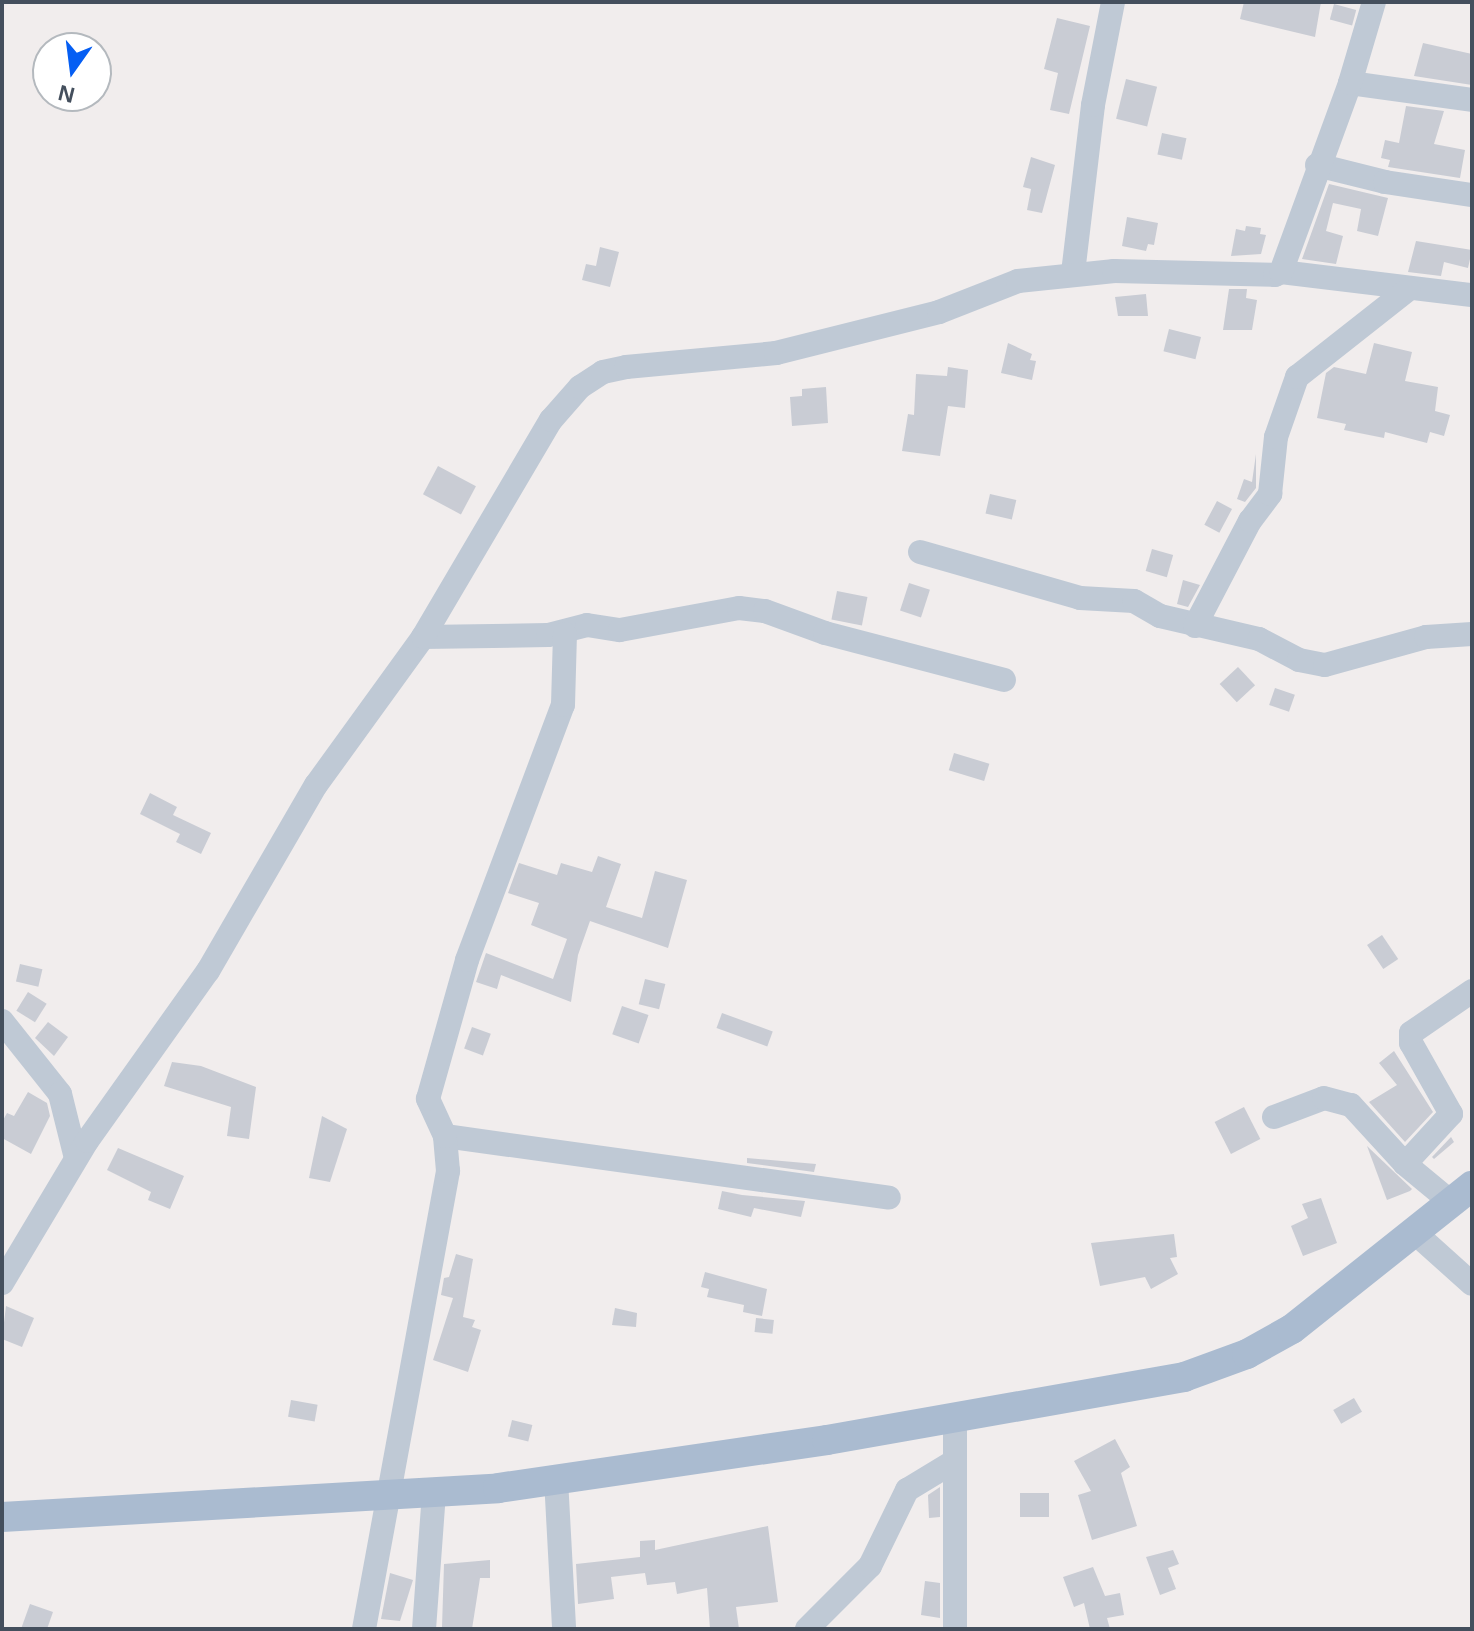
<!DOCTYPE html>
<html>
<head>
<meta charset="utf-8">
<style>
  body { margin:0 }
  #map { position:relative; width:1474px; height:1631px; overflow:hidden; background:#f1eded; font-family:Arial,sans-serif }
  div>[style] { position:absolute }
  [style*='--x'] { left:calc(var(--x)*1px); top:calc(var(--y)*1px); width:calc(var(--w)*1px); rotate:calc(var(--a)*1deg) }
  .building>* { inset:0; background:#c9ccd4; transform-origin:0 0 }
  .minor>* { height:24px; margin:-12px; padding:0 12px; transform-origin:12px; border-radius:12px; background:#bfc9d5 }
  .major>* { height:30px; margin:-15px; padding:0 15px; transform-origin:15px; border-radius:15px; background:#aabbd0 }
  span { translate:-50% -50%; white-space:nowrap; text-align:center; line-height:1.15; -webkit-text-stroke:8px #fff; paint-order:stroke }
  .frame { position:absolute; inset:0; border:4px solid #444f5d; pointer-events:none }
  .north { position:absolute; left:32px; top:32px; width:80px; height:80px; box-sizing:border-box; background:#fff; border:2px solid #b4b9be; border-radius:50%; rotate:194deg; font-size:22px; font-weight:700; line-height:32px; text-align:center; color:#444f5d }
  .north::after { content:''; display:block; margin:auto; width:28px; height:36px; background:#055ef3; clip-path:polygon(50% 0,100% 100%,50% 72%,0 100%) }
</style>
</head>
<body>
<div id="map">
  <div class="building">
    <i style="clip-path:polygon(1244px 2px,1321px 2px,1315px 37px,1240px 19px)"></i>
    <i style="left:1334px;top:4px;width:23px;height:16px;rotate:15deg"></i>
    <i style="clip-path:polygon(1057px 18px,1090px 26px,1069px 114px,1050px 110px,1058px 73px,1044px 69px)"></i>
    <i style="clip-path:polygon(1423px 43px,1472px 54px,1472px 85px,1414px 76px)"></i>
    <i style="left:1126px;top:79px;width:32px;height:41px;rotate:14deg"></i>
    <i style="clip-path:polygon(1406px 106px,1444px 111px,1434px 144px,1465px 150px,1460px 178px,1388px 167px,1390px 160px,1381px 158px,1385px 140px,1399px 143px)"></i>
    <i style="left:1162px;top:133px;width:25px;height:22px;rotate:12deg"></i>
    <i style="clip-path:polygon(1031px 157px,1055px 165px,1042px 213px,1027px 210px,1031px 189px,1023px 187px)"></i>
    <i style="clip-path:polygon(1329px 184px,1388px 198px,1378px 236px,1357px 231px,1361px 209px,1333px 203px,1326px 231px,1343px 236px,1336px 264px,1302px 259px)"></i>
    <i style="clip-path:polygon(1127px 217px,1158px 223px,1154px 245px,1148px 244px,1146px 251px,1122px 246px)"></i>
    <i style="clip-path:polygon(1246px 226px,1261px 228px,1260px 234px,1266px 235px,1261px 254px,1231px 256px,1236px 229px,1245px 231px)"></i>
    <i style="clip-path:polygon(1416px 241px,1472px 250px,1468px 268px,1444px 262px,1441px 276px,1408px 272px)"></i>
    <i style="clip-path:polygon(600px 247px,619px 252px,610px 287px,582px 280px,586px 264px,596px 266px)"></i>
    <i style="clip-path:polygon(1229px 289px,1247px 289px,1246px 298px,1257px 300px,1252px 330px,1223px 330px)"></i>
    <i style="clip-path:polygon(1146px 294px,1148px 316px,1118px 316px,1115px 297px)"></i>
    <i style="left:1169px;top:329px;width:33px;height:23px;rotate:14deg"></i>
    <i style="clip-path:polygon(1008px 343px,1032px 354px,1030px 360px,1036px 361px,1032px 380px,1001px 373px)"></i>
    <i style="clip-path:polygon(1374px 343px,1412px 352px,1405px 381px,1438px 387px,1435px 411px,1450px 415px,1444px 436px,1430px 432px,1427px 443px,1385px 432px,1384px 438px,1344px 430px,1346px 424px,1317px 418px,1326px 373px,1334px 367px,1366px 374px)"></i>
    <i style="clip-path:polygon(948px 367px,968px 370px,965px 408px,948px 406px,940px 456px,902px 451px,908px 414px,914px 415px,916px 374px,947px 376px)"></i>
    <i style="clip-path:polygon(826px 387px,828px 423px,792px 426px,790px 397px,802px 396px,802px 389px)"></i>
    <i style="clip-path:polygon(1256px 454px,1256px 488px,1245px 502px,1237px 499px,1244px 479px,1252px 482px)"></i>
    <i style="left:438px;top:466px;width:43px;height:32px;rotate:28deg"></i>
    <i style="left:990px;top:494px;width:27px;height:20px;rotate:13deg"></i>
    <i style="left:1217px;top:501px;width:17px;height:27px;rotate:28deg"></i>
    <i style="left:1152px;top:549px;width:22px;height:23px;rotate:16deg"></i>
    <i style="clip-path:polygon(1183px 580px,1200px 585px,1188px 607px,1177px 604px)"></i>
    <i style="left:909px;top:583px;width:22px;height:29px;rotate:18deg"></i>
    <i style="left:837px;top:591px;width:31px;height:29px;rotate:11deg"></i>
    <i style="left:1238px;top:667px;width:25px;height:25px;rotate:47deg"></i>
    <i style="left:1275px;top:688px;width:21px;height:18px;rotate:19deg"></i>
    <i style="left:954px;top:753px;width:37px;height:18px;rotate:17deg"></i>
    <i style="clip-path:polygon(150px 793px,177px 807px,173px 815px,211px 833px,201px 854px,176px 842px,180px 834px,140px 814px)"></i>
    <i style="clip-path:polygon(598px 856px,621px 864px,606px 907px,642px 918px,655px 871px,687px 880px,668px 948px,590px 921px,578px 955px,571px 1002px,501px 975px,497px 989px,476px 982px,486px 953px,553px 979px,567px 939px,531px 925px,539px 903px,508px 893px,519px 863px,557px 875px,561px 863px,592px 872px)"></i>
    <i style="left:1382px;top:935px;width:29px;height:18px;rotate:56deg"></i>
    <i style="left:20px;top:964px;width:23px;height:18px;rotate:13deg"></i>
    <i style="left:645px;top:979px;width:21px;height:26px;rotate:14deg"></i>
    <i style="left:28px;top:992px;width:22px;height:22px;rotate:32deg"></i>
    <i style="left:622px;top:1006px;width:28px;height:30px;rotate:19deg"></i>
    <i style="left:722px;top:1013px;width:54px;height:16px;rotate:20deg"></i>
    <i style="clip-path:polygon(48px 1022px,68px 1037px,54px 1056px,35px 1038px)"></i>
    <i style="left:472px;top:1027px;width:20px;height:23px;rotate:20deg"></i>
    <i style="clip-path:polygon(1394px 1051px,1433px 1112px,1405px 1142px,1369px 1102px,1397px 1085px,1379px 1063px)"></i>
    <i style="clip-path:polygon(172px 1062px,201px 1066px,256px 1087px,249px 1139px,227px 1136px,231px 1107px,164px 1086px)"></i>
    <i style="clip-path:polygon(28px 1092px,47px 1103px,50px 1116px,31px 1154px,2px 1138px,2px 1122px,7px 1113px,14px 1116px)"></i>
    <i style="left:1244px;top:1107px;width:36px;height:33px;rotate:63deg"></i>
    <i style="clip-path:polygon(322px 1116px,347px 1129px,330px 1182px,309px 1178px)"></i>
    <i style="clip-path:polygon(1451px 1137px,1454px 1142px,1434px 1159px,1432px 1157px)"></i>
    <i style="clip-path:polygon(1367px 1146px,1412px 1189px,1410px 1191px,1387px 1200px)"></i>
    <i style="clip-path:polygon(118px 1148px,184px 1176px,170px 1209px,148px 1200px,151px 1192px,107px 1170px)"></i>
    <i style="clip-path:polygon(747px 1158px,816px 1164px,814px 1172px,747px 1163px)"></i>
    <i style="clip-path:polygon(722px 1191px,742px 1195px,805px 1201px,801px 1217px,754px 1208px,751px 1217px,718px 1209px)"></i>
    <i style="clip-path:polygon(1321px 1198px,1337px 1243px,1303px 1256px,1291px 1226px,1308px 1218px,1302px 1204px)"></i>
    <i style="clip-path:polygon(1174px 1234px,1177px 1257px,1170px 1258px,1178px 1274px,1151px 1289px,1145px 1277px,1100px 1286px,1091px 1243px)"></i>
    <i style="clip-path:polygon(456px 1254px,473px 1259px,463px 1317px,475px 1320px,472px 1327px,481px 1330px,468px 1372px,433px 1360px,453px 1298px,441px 1295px,444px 1278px,449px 1277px)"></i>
    <i style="clip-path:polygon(705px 1272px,767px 1289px,762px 1316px,743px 1312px,744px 1305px,707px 1297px,709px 1289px,701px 1287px)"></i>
    <i style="clip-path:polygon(6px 1306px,34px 1318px,22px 1347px,2px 1339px)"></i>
    <i style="clip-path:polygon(615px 1308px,637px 1313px,636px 1327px,612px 1325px)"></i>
    <i style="left:756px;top:1318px;width:18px;height:14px;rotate:6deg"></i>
    <i style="left:1354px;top:1398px;width:16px;height:24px;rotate:60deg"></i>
    <i style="left:291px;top:1400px;width:27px;height:17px;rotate:10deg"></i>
    <i style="left:512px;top:1420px;width:21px;height:17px;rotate:14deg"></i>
    <i style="clip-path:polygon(1115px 1439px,1130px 1467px,1121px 1473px,1137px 1526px,1092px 1540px,1078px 1495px,1091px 1491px,1074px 1461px)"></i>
    <i style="clip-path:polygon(940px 1487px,940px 1517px,929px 1518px,928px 1495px)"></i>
    <i style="left:1020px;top:1493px;width:29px;height:24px"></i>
    <i style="clip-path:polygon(768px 1526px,778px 1602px,736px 1607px,739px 1629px,710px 1629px,707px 1588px,677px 1594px,675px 1582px,647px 1585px,645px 1573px,611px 1577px,614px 1599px,578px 1604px,576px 1564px,640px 1557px,640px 1541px,655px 1540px,655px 1550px)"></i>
    <i style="clip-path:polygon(1173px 1550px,1179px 1564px,1168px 1568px,1176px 1589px,1160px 1595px,1146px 1557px)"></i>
    <i style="clip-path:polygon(490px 1560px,490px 1578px,480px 1578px,472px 1629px,442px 1627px,444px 1564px)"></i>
    <i style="clip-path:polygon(1093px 1567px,1105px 1596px,1120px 1593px,1124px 1615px,1107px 1618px,1110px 1629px,1090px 1629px,1084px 1603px,1074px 1607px,1063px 1577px)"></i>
    <i style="clip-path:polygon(390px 1573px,413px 1580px,400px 1621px,381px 1619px)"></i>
    <i style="clip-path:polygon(925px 1581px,940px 1583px,940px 1618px,921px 1615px)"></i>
    <i style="clip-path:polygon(30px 1604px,53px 1612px,47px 1629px,21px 1629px)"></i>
  </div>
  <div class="minor">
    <i style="--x:1350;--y:83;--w:123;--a:7.9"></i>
    <i style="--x:1317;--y:165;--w:70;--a:14"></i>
    <i style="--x:1385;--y:182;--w:88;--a:8.5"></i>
    <i style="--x:1281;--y:272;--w:192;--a:6.9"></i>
    <i style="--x:1073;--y:273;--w:169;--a:-83.2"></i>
    <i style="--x:1093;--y:105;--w:105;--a:-79"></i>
    <i style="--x:920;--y:552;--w:166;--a:16"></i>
    <i style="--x:1080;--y:598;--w:54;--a:3.2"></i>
    <i style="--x:1134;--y:601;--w:30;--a:30"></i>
    <i style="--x:1160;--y:616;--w:102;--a:13.1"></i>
    <i style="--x:1259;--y:639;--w:45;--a:27.7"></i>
    <i style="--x:1299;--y:660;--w:26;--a:11"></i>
    <i style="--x:1325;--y:665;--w:105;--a:-15.5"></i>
    <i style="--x:1426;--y:637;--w:46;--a:-3.7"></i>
    <i style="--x:1195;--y:626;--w:119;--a:-62.4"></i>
    <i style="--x:1250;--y:521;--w:34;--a:-53"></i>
    <i style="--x:1270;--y:494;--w:57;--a:-84"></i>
    <i style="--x:1276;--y:437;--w:64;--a:-70.7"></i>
    <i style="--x:1297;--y:377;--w:142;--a:-38.2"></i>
    <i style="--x:423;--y:637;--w:125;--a:-0.9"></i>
    <i style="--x:548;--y:635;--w:40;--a:-14.4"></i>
    <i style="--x:587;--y:625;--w:33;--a:9"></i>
    <i style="--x:620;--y:630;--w:121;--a:-10.5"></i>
    <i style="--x:739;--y:608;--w:26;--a:7"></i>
    <i style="--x:765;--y:611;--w:64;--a:20.1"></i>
    <i style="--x:825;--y:633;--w:185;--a:14.7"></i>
    <i style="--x:2;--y:1021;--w:93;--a:51.5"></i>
    <i style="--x:60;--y:1094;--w:66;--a:76"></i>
    <i style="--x:1274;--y:1117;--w:53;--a:-20.8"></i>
    <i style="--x:1324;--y:1098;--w:28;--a:15"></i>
    <i style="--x:1351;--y:1105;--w:80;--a:47.5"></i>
    <i style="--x:1405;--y:1164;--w:60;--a:39.6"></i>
    <i style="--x:445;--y:1136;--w:448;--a:7.9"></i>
    <i style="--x:1405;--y:1164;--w:68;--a:-47.4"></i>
    <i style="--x:1451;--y:1114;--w:81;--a:-119.4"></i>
    <i style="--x:1411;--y:1043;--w:10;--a:-90"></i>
    <i style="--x:1411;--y:1033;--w:74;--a:-34.5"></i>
    <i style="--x:1414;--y:1232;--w:78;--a:41.9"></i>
    <i style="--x:2;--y:1283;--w:165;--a:-59.1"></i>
    <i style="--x:87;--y:1141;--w:209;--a:-54.6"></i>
    <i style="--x:208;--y:971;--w:215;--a:-59.9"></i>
    <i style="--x:316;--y:785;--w:183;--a:-54.1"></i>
    <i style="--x:423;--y:637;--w:252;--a:-59.5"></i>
    <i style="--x:551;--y:420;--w:44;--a:-48.7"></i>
    <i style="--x:580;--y:387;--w:27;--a:-33"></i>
    <i style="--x:603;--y:372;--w:24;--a:-12"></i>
    <i style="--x:626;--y:367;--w:151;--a:-5.3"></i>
    <i style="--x:776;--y:353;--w:168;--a:-14.1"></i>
    <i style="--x:939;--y:312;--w:85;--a:-21.4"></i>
    <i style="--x:1018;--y:281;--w:97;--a:-5.9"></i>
    <i style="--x:1114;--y:271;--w:161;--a:1.4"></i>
    <i style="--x:1275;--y:275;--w:7;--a:-27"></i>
    <i style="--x:1281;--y:272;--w:201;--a:-69.9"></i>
    <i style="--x:1350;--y:83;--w:84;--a:-73.5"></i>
    <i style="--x:556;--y:1479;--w:150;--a:86.9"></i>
    <i style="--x:364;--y:1629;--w:466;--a:-79.6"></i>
    <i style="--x:448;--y:1171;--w:35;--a:-95"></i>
    <i style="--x:445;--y:1136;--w:41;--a:-114.7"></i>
    <i style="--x:428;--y:1099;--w:144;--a:-74.3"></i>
    <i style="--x:467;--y:960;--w:272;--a:-69.4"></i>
    <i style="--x:563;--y:705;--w:71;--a:-88.4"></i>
    <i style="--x:424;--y:1629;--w:136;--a:-85.8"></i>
    <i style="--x:807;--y:1629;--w:89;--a:-45"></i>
    <i style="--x:870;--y:1566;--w:85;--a:-64"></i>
    <i style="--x:907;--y:1490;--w:54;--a:-31.3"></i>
    <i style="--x:955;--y:1629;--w:211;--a:-90"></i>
  </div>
  <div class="major">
    <i style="--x:2;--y:1517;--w:497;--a:-3.3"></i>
    <i style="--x:498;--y:1488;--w:332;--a:-8.3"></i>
    <i style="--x:827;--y:1440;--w:363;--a:-10"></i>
    <i style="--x:1184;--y:1377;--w:67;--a:-20.1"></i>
    <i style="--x:1247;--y:1354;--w:51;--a:-29.1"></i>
    <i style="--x:1292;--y:1329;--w:230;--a:-38.5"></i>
  </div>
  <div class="frame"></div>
  <div class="north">N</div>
</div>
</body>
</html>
